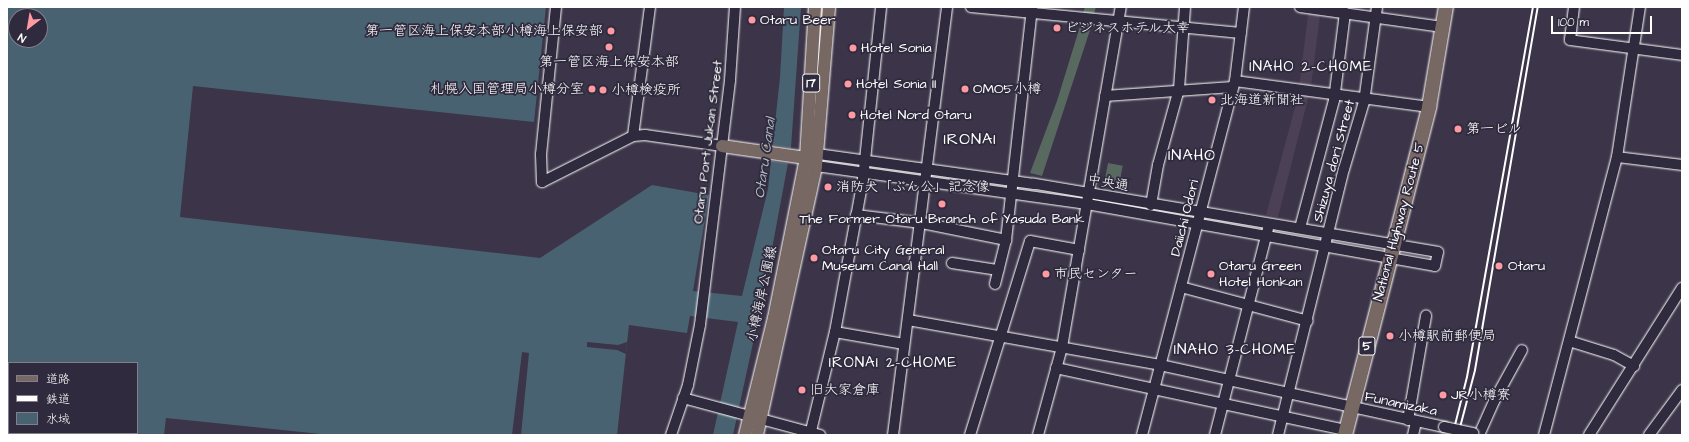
<!DOCTYPE html>
<html>
<head>
<meta charset="utf-8">
<style>
  body { margin:0 }
  #map { position:relative; width:1689px; height:442px; overflow:hidden; background:#3c3448; font-family:"Architects Daughter","Klee One",sans-serif }
  div>[style] { position:absolute }
  [style*='--x'] { left:calc(var(--x)*1px); top:calc(var(--y)*1px); width:calc(var(--w)*1px); rotate:calc(var(--a)*1deg) }
  .built>* { inset:0; background:#4b4055 }
  .green>* { inset:0; background:#586960; transform-origin:0 0 }
  .water>* { inset:0; background:#496272 }
  .pier>* { inset:0; background:#3c3448; transform-origin:0 0 }
  .roads { filter:drop-shadow(0 0 1px #fff) drop-shadow(0 0 1px #fff) }
  .minor>* { height:10px; margin:-5px; padding:0 5px; transform-origin:5px; border-radius:5px; background:#2f2a3d }
  .major>* { height:12px; margin:-6px; padding:0 6px; transform-origin:6px; border-radius:6px; background:#776864 }
  .highway>* { height:14px; margin:-7px; padding:0 7px; transform-origin:7px; border-radius:7px; background:#776864 }
  .rail>* { height:2px; margin:-1px; padding:0 1px; transform-origin:1px; border-radius:1px; background:#fff }
  .bridges { filter:drop-shadow(0 0 1px #fff) drop-shadow(0 0 1px #fff) }
  .minor-bridge>* { height:10px; margin:-5px; padding:0 5px; transform-origin:5px; border-radius:5px; background:#2f2a3d }
  .dots>* { width:11px; height:11px; translate:-50% -50%; box-sizing:border-box; border:2px solid #2f2a3d; border-radius:50% }
  span { translate:-50% -50%; white-space:nowrap; text-align:center; line-height:1.15; -webkit-text-stroke:3.5px #2f2a3d; paint-order:stroke }
  .shield-label span { padding:1px 3px; background:#2f2a3d; border:1px solid; border-radius:3px; -webkit-text-stroke-width:0 }
  .shield-label { font-size:13px; color:#fff; font-weight:700 }
  .poi-label { font-size:14px; color:#fff }
  .left { translate:0 -50%; text-align:left }
  .right { translate:-100% -50%; text-align:right }
  .street-label { font-size:14px; color:#fff }
  .neighbourhood-label { font-size:15px; color:#fff; letter-spacing:1px }
  .water-label { font-size:15px; color:#adb8c0; font-style:italic }
  .quarter-label { font-size:16px; color:#fff; letter-spacing:1px }
  .frame { position:absolute; inset:0; border:8px solid #fff; pointer-events:none }
  .legend { position:absolute; left:8px; top:362px; width:130px; height:72px; box-sizing:border-box; background:#2f2a3d; border:1px solid #827f8b; margin:0; padding:5px 7px; list-style:none; font-size:12px; color:#fff }
  .legend li { display:flex; align-items:center; gap:8px; height:20px }
  .legend b { width:20px; border:1px solid #827f8b }
  .north { position:absolute; left:8px; top:8px; width:40px; height:40px; box-sizing:border-box; background:#2f2a3d; border:1px solid #827f8b; border-radius:50%; rotate:211deg; font-size:11px; font-weight:700; line-height:16px; text-align:center; color:#fff }
  .north::after { content:''; display:block; margin:auto; width:14px; height:18px; background:#ff9aa2; clip-path:polygon(50% 0,100% 100%,50% 72%,0 100%) }
  .scale { position:absolute; left:1551px; top:16px; width:101px; height:18px; box-sizing:border-box; border:2px solid #fff; border-top:0; padding-left:5px; font-size:12px; line-height:14px; white-space:nowrap; color:#fff; -webkit-text-stroke:3px #2f2a3d; paint-order:stroke }
</style>
</head>
<body>
<div id="map">
  <div class="built">
    <i style="clip-path:polygon(1309px 7px,1321px 7px,1311px 87px,1278px 217px,1266px 215px,1298px 96px)"></i>
  </div>
  <div class="green">
    <i style="clip-path:polygon(1085px 7px,1096px 7px,1094px 14px,1083px 13px)"></i>
    <i style="clip-path:polygon(1081px 23px,1092px 24px,1042px 176px,1030px 173px,1057px 101px)"></i>
    <i style="left:1108px;top:163px;width:15px;height:18px;rotate:11deg"></i>
  </div>
  <div class="water">
    <i style="clip-path:polygon(evenodd,7px 7px,546px 7px,534px 122px,193px 86px,180px 217px,540px 258px,652px 185px,709px 195px,693px 291px,742px 296px,768px 189px,780px 77px,784px 7px,801px 7px,791px 147px,763px 297px,733px 435px,713px 435px,738px 322px,690px 316px,687px 333px,629px 325px,617px 435px,330px 435px,166px 418px,164px 435px,7px 435px,7px 7px,16px 16px,40px 16px,40px 40px,16px 40px,16px 16px,7px 7px,9px 363px,137px 363px,137px 433px,9px 433px,9px 363px)"></i>
  </div>
  <div class="pier">
    <i style="left:773px;top:145px;width:20px;height:16px;rotate:9deg"></i>
    <i style="clip-path:polygon(587px 342px,618px 345px,627px 342px,626px 354px,617px 350px,587px 347px)"></i>
    <i style="clip-path:polygon(522px 352px,529px 353px,521px 435px,512px 435px)"></i>
  </div>
  <div class="roads">
    <div class="minor">
      <i style="--x:556;--y:7;--w:148;--a:95.8"></i>
      <i style="--x:541;--y:154;--w:28;--a:88"></i>
      <i style="--x:542;--y:182;--w:102;--a:-26.8"></i>
      <i style="--x:633;--y:136;--w:12;--a:-5"></i>
      <i style="--x:645;--y:135;--w:78;--a:8.1"></i>
      <i style="--x:971;--y:7;--w:271;--a:5.5"></i>
      <i style="--x:1300;--y:7;--w:144;--a:8"></i>
      <i style="--x:1574;--y:7;--w:33;--a:97"></i>
      <i style="--x:1570;--y:40;--w:113;--a:7.6"></i>
      <i style="--x:1235;--y:81;--w:196;--a:7.6"></i>
      <i style="--x:1105;--y:96;--w:128;--a:-4"></i>
      <i style="--x:633;--y:136;--w:130;--a:-82.5"></i>
      <i style="--x:1617;--y:157;--w:65;--a:7"></i>
      <i style="--x:816;--y:166;--w:274;--a:8"></i>
      <i style="--x:1087;--y:204;--w:353;--a:10.1"></i>
      <i style="--x:1435;--y:266;--w:14;--a:-78"></i>
      <i style="--x:1438;--y:252;--w:410;--a:-170.4"></i>
      <i style="--x:1034;--y:184;--w:219;--a:-172.1"></i>
      <i style="--x:1151;--y:205;--w:41;--a:-80.1"></i>
      <i style="--x:1158;--y:165;--w:79;--a:-74.6"></i>
      <i style="--x:1179;--y:89;--w:82;--a:-85.8"></i>
      <i style="--x:856;--y:215;--w:66;--a:6.9"></i>
      <i style="--x:922;--y:223;--w:86;--a:11.4"></i>
      <i style="--x:1300;--y:228;--w:132;--a:-75.1"></i>
      <i style="--x:1334;--y:100;--w:88;--a:-82.8"></i>
      <i style="--x:952;--y:263;--w:47;--a:8.7"></i>
      <i style="--x:995;--y:284;--w:45;--a:-76"></i>
      <i style="--x:1006;--y:240;--w:234;--a:-83.6"></i>
      <i style="--x:1181;--y:287;--w:131;--a:15"></i>
      <i style="--x:908;--y:320;--w:256;--a:10.1"></i>
      <i style="--x:1160;--y:365;--w:291;--a:12.3"></i>
      <i style="--x:835;--y:332;--w:70;--a:9.9"></i>
      <i style="--x:1569;--y:341;--w:47;--a:17.3"></i>
      <i style="--x:1614;--y:355;--w:23;--a:29"></i>
      <i style="--x:1056;--y:368;--w:297;--a:12.1"></i>
      <i style="--x:683;--y:398;--w:142;--a:15.1"></i>
      <i style="--x:1408;--y:420;--w:106;--a:-80.2"></i>
      <i style="--x:671;--y:435;--w:53;--a:-71.2"></i>
      <i style="--x:688;--y:385;--w:61;--a:-78.7"></i>
      <i style="--x:700;--y:325;--w:247;--a:-83"></i>
      <i style="--x:730;--y:80;--w:73;--a:-86.1"></i>
      <i style="--x:810;--y:435;--w:106;--a:-76.4"></i>
      <i style="--x:835;--y:332;--w:156;--a:-79.6"></i>
      <i style="--x:863;--y:179;--w:173;--a:-84"></i>
      <i style="--x:893;--y:435;--w:431;--a:-82.8"></i>
      <i style="--x:970;--y:435;--w:203;--a:-72.8"></i>
      <i style="--x:1030;--y:241;--w:50;--a:10.4"></i>
      <i style="--x:1038;--y:435;--w:91;--a:-74.7"></i>
      <i style="--x:1062;--y:347;--w:345;--a:-80.2"></i>
      <i style="--x:1142;--y:435;--w:366;--a:-75.3"></i>
      <i style="--x:1235;--y:81;--w:75;--a:-83.1"></i>
      <i style="--x:1215;--y:435;--w:213;--a:-75.6"></i>
      <i style="--x:1278;--y:435;--w:274;--a:-76.1"></i>
      <i style="--x:1344;--y:169;--w:70;--a:-73.4"></i>
      <i style="--x:1364;--y:102;--w:96;--a:-82.2"></i>
      <i style="--x:1413;--y:435;--w:13;--a:-77"></i>
      <i style="--x:1479;--y:435;--w:37;--a:-66"></i>
      <i style="--x:1494;--y:401;--w:58;--a:-61.2"></i>
      <i style="--x:1544;--y:435;--w:287;--a:-75.3"></i>
      <i style="--x:1617;--y:157;--w:152;--a:-81.3"></i>
      <i style="--x:1589;--y:435;--w:174;--a:-57.7"></i>
      <i style="--x:1649;--y:435;--w:56;--a:-53.7"></i>
    </div>
    <div class="major">
      <i style="--x:722;--y:146;--w:85;--a:8.1"></i>
      <i style="--x:806;--y:158;--w:6;--a:39"></i>
      <i style="--x:745;--y:435;--w:121;--a:-76.1"></i>
      <i style="--x:774;--y:318;--w:163;--a:-78.7"></i>
      <i style="--x:806;--y:158;--w:151;--a:-86.6"></i>
      <i style="--x:757;--y:435;--w:275;--a:-77.6"></i>
      <i style="--x:816;--y:166;--w:160;--a:-85.3"></i>
    </div>
    <div class="highway">
      <i style="--x:1345;--y:435;--w:339;--a:-75.6"></i>
      <i style="--x:1429;--y:107;--w:101;--a:-80.4"></i>
    </div>
  </div>
  <div class="rail">
    <i style="--x:1453;--y:433;--w:58;--a:-76"></i>
    <i style="--x:1467;--y:377;--w:376;--a:-79.9"></i>
    <i style="--x:1458;--y:435;--w:67;--a:-75.3"></i>
    <i style="--x:1475;--y:370;--w:368;--a:-80.2"></i>
  </div>
  <div class="bridges">
    <div class="minor-bridge">
      <i style="--x:1444;--y:427;--w:30;--a:12"></i>
    </div>
  </div>
  <div class="dots">
    <i style="left:752px;top:20px;background:#ff9aa2"></i>
    <i style="left:1057px;top:28px;background:#ff9aa2"></i>
    <i style="left:611px;top:31px;background:#ff9aa2"></i>
    <i style="left:609px;top:47px;background:#ff9aa2"></i>
    <i style="left:853px;top:48px;background:#ff9aa2"></i>
    <i style="left:848px;top:84px;background:#ff9aa2"></i>
    <i style="left:592px;top:89px;background:#ff9aa2"></i>
    <i style="left:965px;top:89px;background:#ff9aa2"></i>
    <i style="left:603px;top:90px;background:#ff9aa2"></i>
    <i style="left:1212px;top:100px;background:#ff9aa2"></i>
    <i style="left:852px;top:115px;background:#ff9aa2"></i>
    <i style="left:1458px;top:129px;background:#ff9aa2"></i>
    <i style="left:828px;top:187px;background:#ff9aa2"></i>
    <i style="left:942px;top:204px;background:#ff9aa2"></i>
    <i style="left:814px;top:258px;background:#ff9aa2"></i>
    <i style="left:1499px;top:266px;background:#ff9aa2"></i>
    <i style="left:1046px;top:274px;background:#ff9aa2"></i>
    <i style="left:1211px;top:274px;background:#ff9aa2"></i>
    <i style="left:1390px;top:336px;background:#ff9aa2"></i>
    <i style="left:802px;top:390px;background:#ff9aa2"></i>
    <i style="left:1443px;top:395px;background:#ff9aa2"></i>
  </div>
  <div class="shield-label">
    <span style="left:811px;top:83px">17</span>
    <span style="left:1367px;top:346px">5</span>
  </div>
  <div class="poi-label">
    <span class="left" style="left:760px;top:20px">Otaru Beer</span>
    <span class="left" style="left:1065px;top:28px">ビジネスホテル大幸</span>
    <span class="right" style="left:603px;top:31px">第一管区海上保安本部小樽海上保安部</span>
    <span class="left" style="left:861px;top:48px">Hotel Sonia</span>
    <span style="left:609px;top:62px">第一管区海上保安本部</span>
    <span class="left" style="left:856px;top:84px">Hotel Sonia II</span>
    <span class="right" style="left:584px;top:89px">札幌入国管理局小樽分室</span>
    <span class="left" style="left:973px;top:89px">OMO5小樽</span>
    <span class="left" style="left:611px;top:90px">小樽検疫所</span>
    <span class="left" style="left:1220px;top:100px">北海道新聞社</span>
    <span class="left" style="left:860px;top:115px">Hotel Nord Otaru</span>
    <span class="left" style="left:1466px;top:129px">第一ビル</span>
    <span class="left" style="left:836px;top:187px">消防犬「ぶん公」記念像</span>
    <span style="left:942px;top:219px">The Former Otaru Branch of Yasuda Bank</span>
    <span class="left" style="left:822px;top:258px">Otaru City General<br>Museum Canal Hall</span>
    <span class="left" style="left:1219px;top:274px">Otaru Green<br>Hotel Honkan</span>
    <span class="left" style="left:1508px;top:266px">Otaru</span>
    <span class="left" style="left:1054px;top:274px">市民センター</span>
    <span class="left" style="left:1398px;top:336px">小樽駅前郵便局</span>
    <span class="left" style="left:810px;top:390px">旧大家倉庫</span>
    <span class="left" style="left:1451px;top:395px">JR小樽寮</span>
  </div>
  <div class="street-label">
    <span style="left:708px;top:142px;rotate:-83deg">Otaru Port Jukan Street</span>
    <span style="left:1334px;top:161px;rotate:-75deg">Shizuya dori Street</span>
    <span style="left:1108px;top:183px;rotate:10deg">中央通</span>
    <span style="left:1185px;top:218px;rotate:-76deg">Daiichi Odori</span>
    <span style="left:1399px;top:222px;rotate:-75deg">National Highway Route 5</span>
    <span style="left:762px;top:294px;rotate:-78deg">小樽海岸公園線</span>
    <span style="left:1401px;top:404px;rotate:12deg">Funamizaka</span>
  </div>
  <div class="neighbourhood-label">
    <span style="left:1311px;top:67px">INAHO 2-CHOME</span>
    <span style="left:1235px;top:350px">INAHO 3-CHOME</span>
    <span style="left:893px;top:363px">IRONAI 2-CHOME</span>
  </div>
  <div class="water-label">
    <span style="left:765px;top:158px;rotate:-82deg">Otaru Canal</span>
  </div>
  <div class="quarter-label">
    <span style="left:970px;top:139px">IRONAI</span>
    <span style="left:1192px;top:155px">INAHO</span>
  </div>
  <div class="frame"></div>
  <ul class="legend">
  <li><b style="height:5px;background:#776864"></b>道路</li>
  <li><b style="height:5px;background:#fff"></b>鉄道</li>
  <li><b style="height:11px;background:#496272"></b>水域</li>
  </ul>
  <div class="north">N</div>
  <div class="scale">100 m</div>
</div>
</body>
</html>
